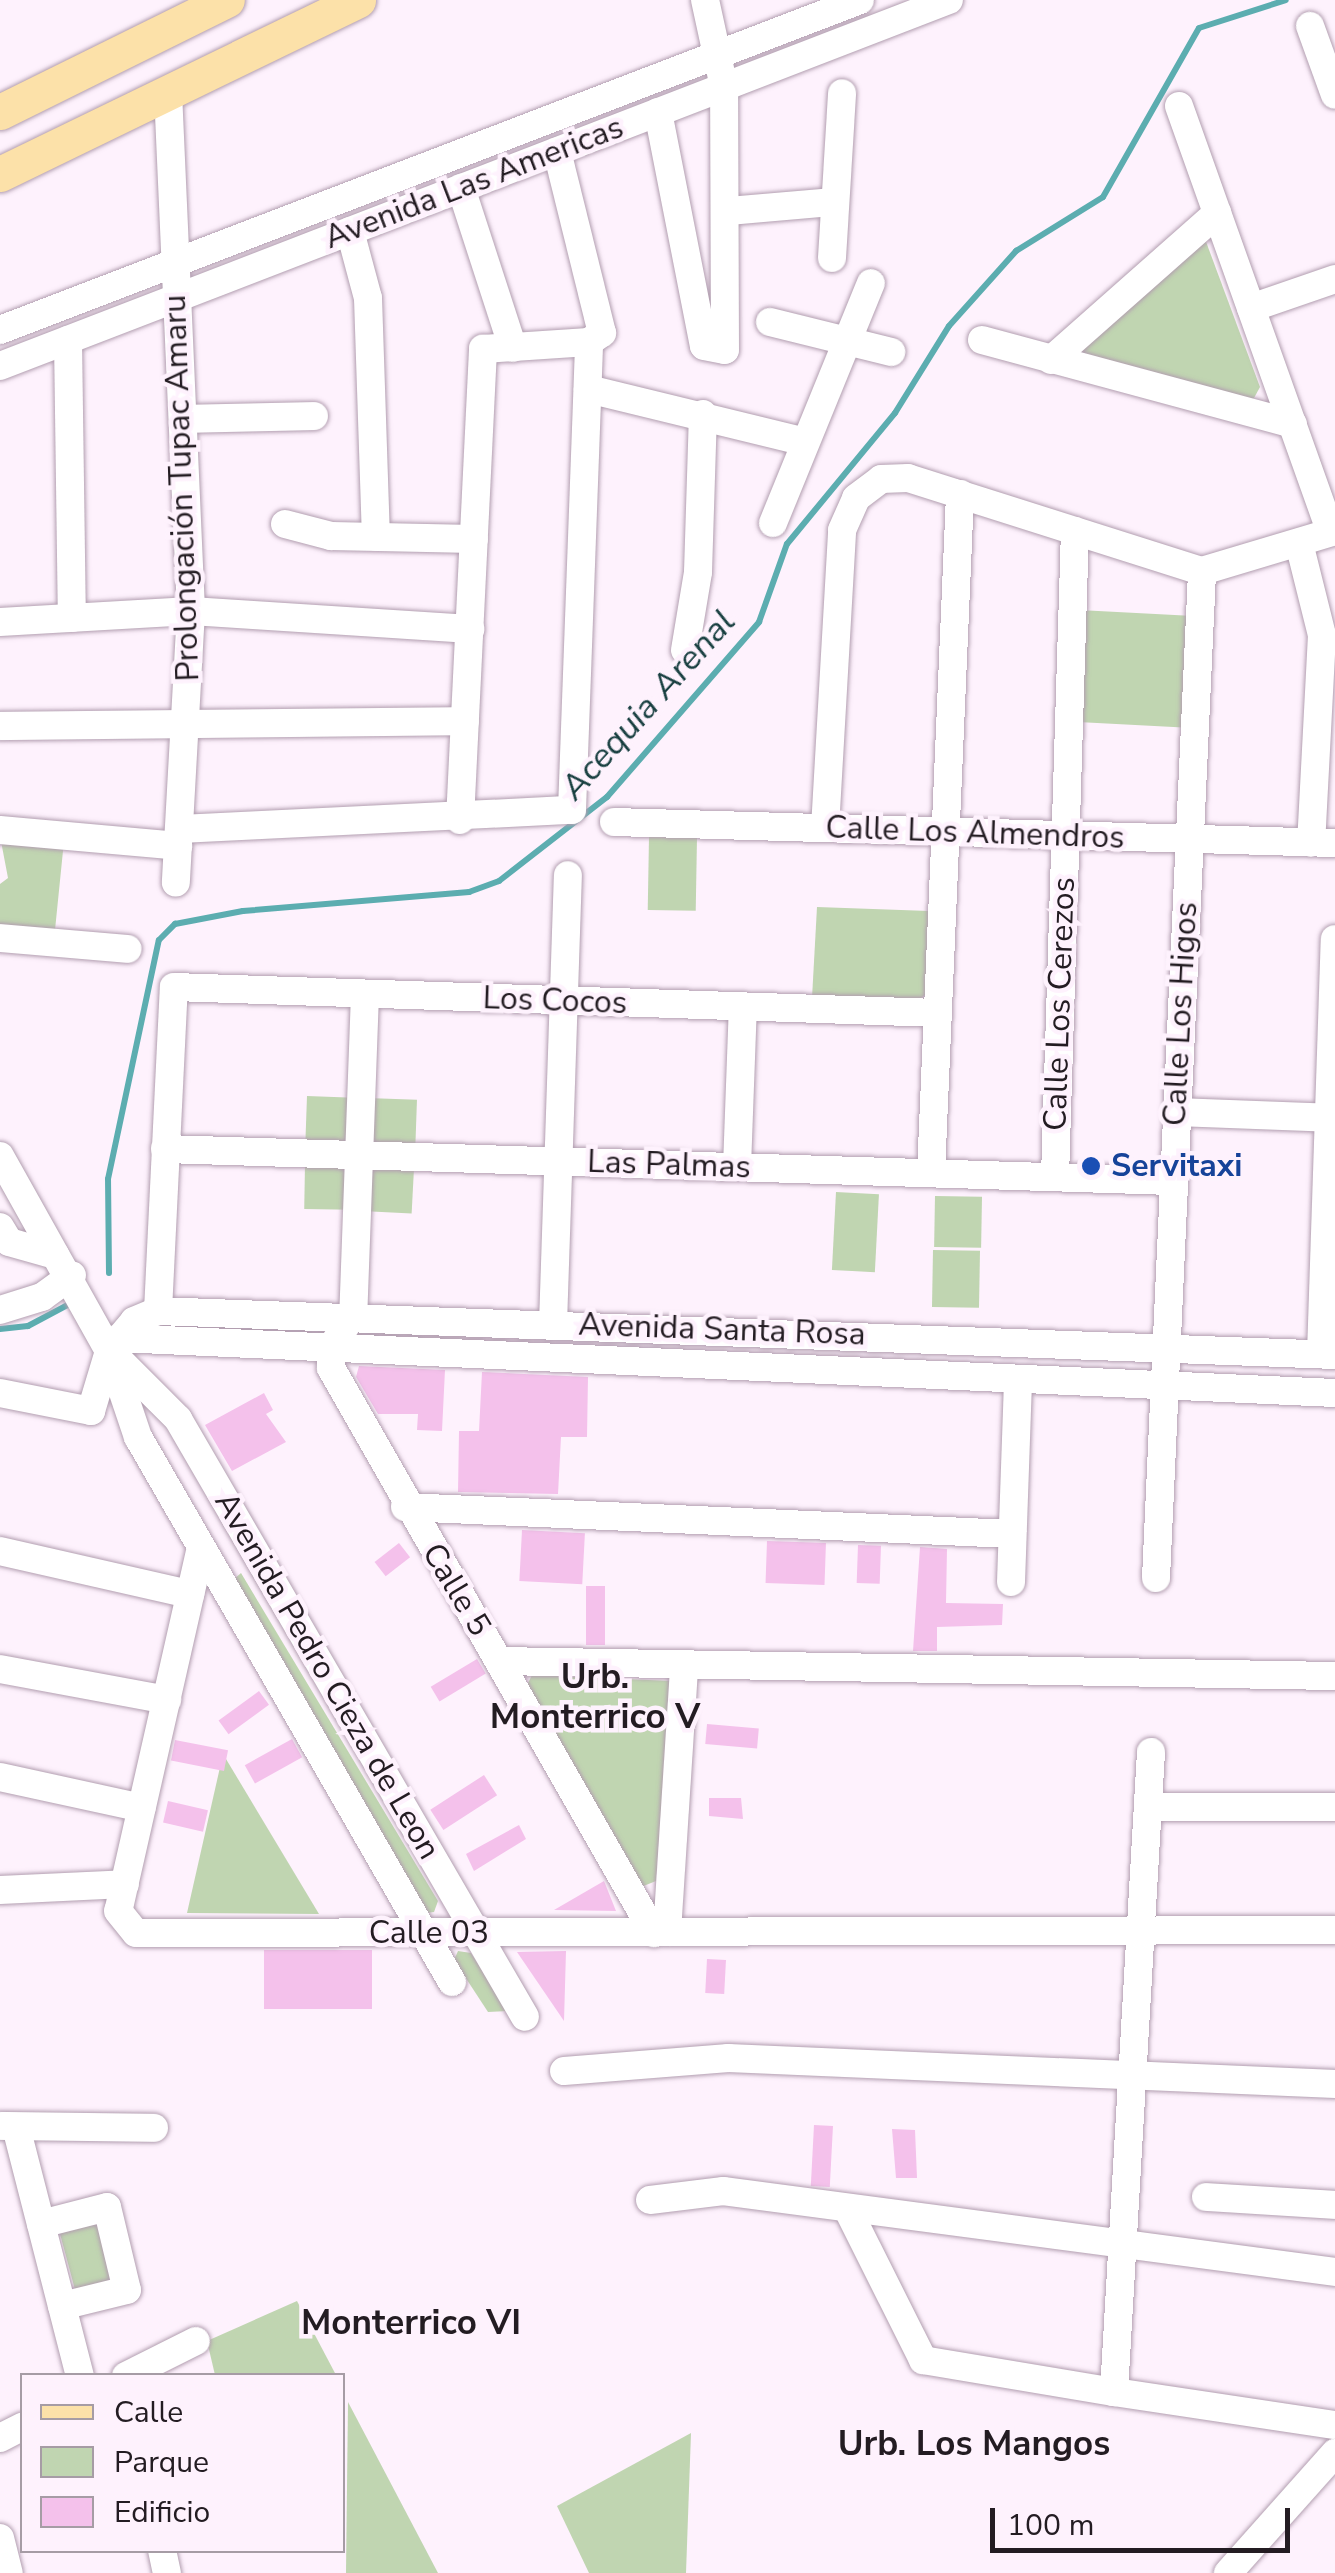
<!DOCTYPE html>
<html>
<head>
<meta charset="utf-8">
<style>
  body { margin:0 }
  #map { position:relative; width:1335px; height:2573px; overflow:hidden; background:#fef2fd; font-family:"Nunito Sans",sans-serif }
  div>[style] { position:absolute }
  [style*='--x'] { left:calc(var(--x)*1px); top:calc(var(--y)*1px); width:calc(var(--w)*1px); rotate:calc(var(--a)*1deg) }
  .green>* { inset:0; background:#c0d5b1; transform-origin:0 0 }
  .stream>* { height:6px; margin:-3px; padding:0 3px; transform-origin:3px; border-radius:3px; background:#5cadb0 }
  .building>* { inset:0; background:#f4c1eb; transform-origin:0 0 }
  .roads { filter:drop-shadow(0 0 2px #b29eb0) drop-shadow(0 0 2px #b29eb0) }
  .minor>* { height:28px; margin:-14px; padding:0 14px; transform-origin:14px; border-radius:14px; background:#fff }
  .major>* { height:35px; margin:-17.5px; padding:0 17.5px; transform-origin:17.5px; border-radius:17.5px; background:#fce1a9 }
  .dots>* { width:28px; height:28px; translate:-50% -50%; box-sizing:border-box; border:5px solid #fef2fd; border-radius:50% }
  span { translate:-50% -50%; white-space:nowrap; text-align:center; line-height:1.15; -webkit-text-stroke:9px #fef2fd; paint-order:stroke }
  .street-label { font-size:32px; color:#231c22 }
  .transit-label { font-size:32px; color:#164399; font-weight:700 }
  .left { translate:0 -50%; text-align:left }
  .water-label { font-size:35px; color:#183f40; font-style:italic }
  .neighbourhood-label { font-size:35px; color:#231c22; font-weight:700 }
  .legend { position:absolute; left:20px; top:2373px; width:325px; height:180px; box-sizing:border-box; background:#fef2fd; border:2px solid #a69ca5; margin:0; padding:12px 18px; list-style:none; font-size:30px; color:#231c22 }
  .legend li { display:flex; align-items:center; gap:20px; height:50px }
  .legend b { width:50px; border:2px solid #a69ca5 }
  .scale { position:absolute; left:990px; top:2508px; width:300px; height:45px; box-sizing:border-box; border:5px solid #231c22; border-top:0; padding-left:12px; font-size:30px; line-height:35px; white-space:nowrap; color:#231c22; -webkit-text-stroke:8px #fef2fd; paint-order:stroke }
</style>
</head>
<body>
<div id="map">
  <div class="green">
    <i style="clip-path:polygon(1205px 239px,1260px 387px,1254px 398px,1246px 403px,1080px 356px,1079px 346px)"></i>
    <i style="left:1079px;top:610px;width:110px;height:112px;rotate:3deg"></i>
    <i style="clip-path:polygon(0 836px,64px 841px,55px 930px,0 927px,0 884px,8px 878px)"></i>
    <i style="left:649px;top:837px;width:48px;height:73px;rotate:1deg"></i>
    <i style="clip-path:polygon(817px 907px,929px 911px,925px 995px,914px 1003px,812px 998px)"></i>
    <i style="left:307px;top:1096px;width:47px;height:44px;rotate:2deg"></i>
    <i style="left:367px;top:1098px;width:50px;height:45px;rotate:2deg"></i>
    <i style="left:305px;top:1165px;width:47px;height:44px;rotate:1deg"></i>
    <i style="left:364px;top:1167px;width:50px;height:44px;rotate:3deg"></i>
    <i style="left:836px;top:1192px;width:43px;height:78px;rotate:3deg"></i>
    <i style="left:935px;top:1196px;width:47px;height:51px;rotate:1deg"></i>
    <i style="left:933px;top:1250px;width:47px;height:57px;rotate:1deg"></i>
    <i style="clip-path:polygon(241px 1573px,438px 1901px,434px 1912px,426px 1913px,233px 1580px)"></i>
    <i style="clip-path:polygon(532px 1675px,672px 1681px,656px 1881px,641px 1887px,526px 1687px)"></i>
    <i style="clip-path:polygon(223px 1754px,319px 1914px,187px 1913px)"></i>
    <i style="clip-path:polygon(458px 1951px,471px 1953px,508px 2011px,488px 2012px,454px 1960px)"></i>
    <i style="left:100px;top:2213px;width:73px;height:44px;rotate:75deg"></i>
    <i style="clip-path:polygon(297px 2301px,336px 2375px,215px 2375px,207px 2341px)"></i>
    <i style="clip-path:polygon(348px 2402px,438px 2573px,346px 2573px)"></i>
    <i style="clip-path:polygon(691px 2433px,686px 2573px,589px 2573px,557px 2506px)"></i>
  </div>
  <div class="stream">
    <i style="--x:109;--y:1273;--w:94;--a:-90.6"></i>
    <i style="--x:108;--y:1179;--w:244;--a:-78"></i>
    <i style="--x:159;--y:940;--w:23;--a:-45"></i>
    <i style="--x:175;--y:924;--w:69;--a:-10.8"></i>
    <i style="--x:243;--y:911;--w:227;--a:-4.8"></i>
    <i style="--x:469;--y:892;--w:32;--a:-20"></i>
    <i style="--x:499;--y:881;--w:137;--a:-37.9"></i>
    <i style="--x:607;--y:797;--w:232;--a:-49"></i>
    <i style="--x:759;--y:622;--w:83;--a:-70.3"></i>
    <i style="--x:787;--y:544;--w:170;--a:-50.5"></i>
    <i style="--x:895;--y:413;--w:102;--a:-58.2"></i>
    <i style="--x:949;--y:326;--w:101;--a:-48.2"></i>
    <i style="--x:1016;--y:251;--w:102;--a:-31.8"></i>
    <i style="--x:1103;--y:197;--w:194;--a:-60.4"></i>
    <i style="--x:1199;--y:28;--w:91;--a:-17.8"></i>
    <i style="--x:0;--y:1329;--w:28;--a:-6"></i>
    <i style="--x:28;--y:1326;--w:53;--a:-28"></i>
  </div>
  <div class="building">
    <i style="clip-path:polygon(359px 1366px,445px 1370px,442px 1431px,417px 1430px,418px 1414px,378px 1414px,356px 1377px)"></i>
    <i style="clip-path:polygon(482px 1372px,588px 1377px,587px 1437px,561px 1437px,558px 1494px,458px 1492px,459px 1431px,479px 1431px)"></i>
    <i style="clip-path:polygon(264px 1393px,273px 1410px,266px 1414px,286px 1442px,232px 1471px,205px 1425px)"></i>
    <i style="left:522px;top:1530px;width:63px;height:51px;rotate:3deg"></i>
    <i style="left:767px;top:1541px;width:59px;height:42px;rotate:2deg"></i>
    <i style="left:399px;top:1543px;width:18px;height:31px;rotate:52deg"></i>
    <i style="left:858px;top:1545px;width:23px;height:38px;rotate:2deg"></i>
    <i style="clip-path:polygon(920px 1547px,947px 1549px,946px 1603px,1003px 1604px,1002px 1625px,937px 1627px,937px 1651px,913px 1651px)"></i>
    <i style="left:586px;top:1586px;width:19px;height:59px"></i>
    <i style="left:477px;top:1659px;width:17px;height:54px;rotate:59deg"></i>
    <i style="left:259px;top:1691px;width:17px;height:50px;rotate:54deg"></i>
    <i style="left:707px;top:1724px;width:52px;height:20px;rotate:5deg"></i>
    <i style="left:292px;top:1739px;width:21px;height:54px;rotate:61deg"></i>
    <i style="left:175px;top:1740px;width:54px;height:21px;rotate:11deg"></i>
    <i style="left:484px;top:1775px;width:24px;height:64px;rotate:57deg"></i>
    <i style="clip-path:polygon(709px 1798px,741px 1798px,743px 1819px,709px 1816px)"></i>
    <i style="left:168px;top:1801px;width:41px;height:22px;rotate:13deg"></i>
    <i style="clip-path:polygon(519px 1825px,526px 1839px,474px 1871px,466px 1854px)"></i>
    <i style="clip-path:polygon(604px 1881px,616px 1911px,554px 1910px)"></i>
    <i style="left:264px;top:1950px;width:108px;height:59px"></i>
    <i style="clip-path:polygon(566px 1951px,564px 2021px,517px 1952px)"></i>
    <i style="left:707px;top:1959px;width:19px;height:34px;rotate:3deg"></i>
    <i style="left:814px;top:2125px;width:19px;height:61px;rotate:3deg"></i>
    <i style="clip-path:polygon(892px 2129px,915px 2130px,917px 2178px,896px 2178px)"></i>
  </div>
  <div class="roads">
    <div class="minor">
      <i style="--x:1310;--y:26;--w:73;--a:70.1"></i>
      <i style="--x:168;--y:92;--w:520;--a:87.46"></i>
      <i style="--x:191;--y:611;--w:272;--a:93.2"></i>
      <i style="--x:1179;--y:106;--w:452;--a:70.4"></i>
      <i style="--x:658;--y:112;--w:238;--a:78.9"></i>
      <i style="--x:704;--y:346;--w:21;--a:11"></i>
      <i style="--x:725;--y:350;--w:263;--a:-90.2"></i>
      <i style="--x:724;--y:87;--w:89;--a:-102.3"></i>
      <i style="--x:461;--y:188;--w:168;--a:72"></i>
      <i style="--x:728;--y:211;--w:104;--a:-4.9"></i>
      <i style="--x:350;--y:231;--w:69;--a:75"></i>
      <i style="--x:368;--y:298;--w:239;--a:88.1"></i>
      <i style="--x:832;--y:258;--w:165;--a:-86.5"></i>
      <i style="--x:1251;--y:308;--w:89;--a:-19"></i>
      <i style="--x:770;--y:322;--w:125;--a:13.9"></i>
      <i style="--x:0;--y:330;--w:921;--a:-20.99"></i>
      <i style="--x:68;--y:340;--w:278;--a:89.2"></i>
      <i style="--x:982;--y:340;--w:322;--a:15.1"></i>
      <i style="--x:1051;--y:360;--w:222;--a:-41.5"></i>
      <i style="--x:0;--y:366;--w:1017;--a:-21.09"></i>
      <i style="--x:588;--y:389;--w:219;--a:13.7"></i>
      <i style="--x:183;--y:419;--w:131;--a:-1.3"></i>
      <i style="--x:773;--y:523;--w:259;--a:-67.8"></i>
      <i style="--x:285;--y:524;--w:48;--a:14.6"></i>
      <i style="--x:331;--y:536;--w:143;--a:1.2"></i>
      <i style="--x:1299;--y:543;--w:95;--a:76"></i>
      <i style="--x:1322;--y:635;--w:208;--a:93"></i>
      <i style="--x:0;--y:622;--w:191;--a:-3.3"></i>
      <i style="--x:191;--y:611;--w:280;--a:3.7"></i>
      <i style="--x:685;--y:650;--w:79;--a:-80.5"></i>
      <i style="--x:698;--y:572;--w:158;--a:-88.2"></i>
      <i style="--x:0;--y:726;--w:465;--a:-0.6"></i>
      <i style="--x:460;--y:820;--w:472;--a:-87.2"></i>
      <i style="--x:483;--y:349;--w:106;--a:-3.8"></i>
      <i style="--x:589;--y:342;--w:16;--a:-35"></i>
      <i style="--x:602;--y:333;--w:187;--a:-103.9"></i>
      <i style="--x:614;--y:822;--w:721;--a:1.67"></i>
      <i style="--x:825;--y:828;--w:298;--a:-86.7"></i>
      <i style="--x:842;--y:530;--w:35;--a:-66"></i>
      <i style="--x:856;--y:498;--w:31;--a:-37"></i>
      <i style="--x:881;--y:479;--w:27;--a:-2"></i>
      <i style="--x:908;--y:478;--w:308;--a:17.6"></i>
      <i style="--x:1202;--y:571;--w:139;--a:-16.7"></i>
      <i style="--x:180;--y:829;--w:392;--a:-2.8"></i>
      <i style="--x:572;--y:810;--w:468;--a:-87.9"></i>
      <i style="--x:0;--y:830;--w:179;--a:5.1"></i>
      <i style="--x:0;--y:938;--w:128;--a:4.9"></i>
      <i style="--x:365;--y:994;--w:321;--a:92.1"></i>
      <i style="--x:353;--y:1315;--w:40;--a:124"></i>
      <i style="--x:331;--y:1348;--w:20;--a:90"></i>
      <i style="--x:331;--y:1368;--w:651;--a:60.24"></i>
      <i style="--x:1177;--y:1112;--w:158;--a:2.2"></i>
      <i style="--x:165;--y:1149;--w:1010;--a:1.82"></i>
      <i style="--x:0;--y:1156;--w:223;--a:60.8"></i>
      <i style="--x:109;--y:1351;--w:91;--a:71.4"></i>
      <i style="--x:138;--y:1437;--w:629;--a:60.05"></i>
      <i style="--x:737;--y:1167;--w:160;--a:-87.9"></i>
      <i style="--x:931;--y:1173;--w:680;--a:-87.55"></i>
      <i style="--x:1055;--y:1177;--w:646;--a:-88.23"></i>
      <i style="--x:0;--y:1227;--w:17;--a:59"></i>
      <i style="--x:9;--y:1242;--w:48;--a:15.8"></i>
      <i style="--x:0;--y:1310;--w:44;--a:-17.2"></i>
      <i style="--x:42;--y:1297;--w:37;--a:-36"></i>
      <i style="--x:158;--y:1311;--w:324;--a:-87.2"></i>
      <i style="--x:174;--y:987;--w:763;--a:1.95"></i>
      <i style="--x:553;--y:1324;--w:449;--a:-88.1"></i>
      <i style="--x:119;--y:1338;--w:1217;--a:2.59"></i>
      <i style="--x:1321;--y:1354;--w:415;--a:-88.1"></i>
      <i style="--x:116;--y:1357;--w:88;--a:45"></i>
      <i style="--x:178;--y:1419;--w:691;--a:59.87"></i>
      <i style="--x:0;--y:1393;--w:93;--a:11.2"></i>
      <i style="--x:91;--y:1411;--w:63;--a:-73.3"></i>
      <i style="--x:109;--y:1351;--w:39;--a:-50"></i>
      <i style="--x:134;--y:1321;--w:26;--a:-23"></i>
      <i style="--x:158;--y:1311;--w:1178;--a:2.14"></i>
      <i style="--x:405;--y:1507;--w:608;--a:2.55"></i>
      <i style="--x:201;--y:1547;--w:373;--a:102.8"></i>
      <i style="--x:118;--y:1911;--w:28;--a:51"></i>
      <i style="--x:136;--y:1933;--w:1199;--a:-0.14"></i>
      <i style="--x:0;--y:1551;--w:195;--a:12.8"></i>
      <i style="--x:1156;--y:1578;--w:1008;--a:-87.38"></i>
      <i style="--x:1011;--y:1582;--w:203;--a:-88"></i>
      <i style="--x:499;--y:1661;--w:836;--a:1.03"></i>
      <i style="--x:0;--y:1669;--w:170;--a:10.5"></i>
      <i style="--x:1151;--y:1752;--w:641;--a:93.31"></i>
      <i style="--x:1114;--y:2392;--w:223;--a:8.5"></i>
      <i style="--x:0;--y:1777;--w:145;--a:12.3"></i>
      <i style="--x:1148;--y:1807;--w:187;--a:0"></i>
      <i style="--x:0;--y:1890;--w:125;--a:-2.7"></i>
      <i style="--x:667;--y:1932;--w:265;--a:-86.3"></i>
      <i style="--x:564;--y:2071;--w:165;--a:-4.5"></i>
      <i style="--x:728;--y:2058;--w:608;--a:2.45"></i>
      <i style="--x:1;--y:2126;--w:153;--a:0.7"></i>
      <i style="--x:16;--y:2127;--w:257;--a:75.6"></i>
      <i style="--x:1206;--y:2197;--w:129;--a:3.5"></i>
      <i style="--x:650;--y:2200;--w:74;--a:-7"></i>
      <i style="--x:723;--y:2191;--w:617;--a:7.54"></i>
      <i style="--x:848;--y:2210;--w:168;--a:63.4"></i>
      <i style="--x:923;--y:2360;--w:194;--a:9.5"></i>
      <i style="--x:41;--y:2224;--w:68;--a:-14.4"></i>
      <i style="--x:107;--y:2207;--w:85;--a:76.5"></i>
      <i style="--x:127;--y:2290;--w:67;--a:166.2"></i>
      <i style="--x:126;--y:2376;--w:78;--a:-26.6"></i>
      <i style="--x:0;--y:2438;--w:25;--a:-27"></i>
      <i style="--x:0;--y:2538;--w:36;--a:76"></i>
      <i style="--x:162;--y:2550;--w:24;--a:78"></i>
      <i style="--x:1228;--y:2573;--w:161;--a:-48.3"></i>
    </div>
    <div class="major">
      <i style="--x:0;--y:112;--w:253;--a:-26.3"></i>
      <i style="--x:0;--y:174;--w:398;--a:-25.9"></i>
    </div>
  </div>
  <div class="dots">
    <i style="left:1091px;top:1166px;background:#1a4fb4"></i>
  </div>
  <div class="street-label">
    <span style="left:474px;top:183px;rotate:-21deg">Avenida Las Americas</span>
    <span style="left:182px;top:488px;rotate:-92deg">Prolongación Tupac Amaru</span>
    <span style="left:975px;top:833px;rotate:2deg">Calle Los Almendros</span>
    <span style="left:555px;top:1001px;rotate:2deg">Los Cocos</span>
    <span style="left:1060px;top:1004px;rotate:-88deg">Calle Los Cerezos</span>
    <span style="left:1181px;top:1014px;rotate:-87deg">Calle Los Higos</span>
    <span style="left:669px;top:1165px;rotate:2deg">Las Palmas</span>
    <span style="left:722px;top:1330px;rotate:2deg">Avenida Santa Rosa</span>
    <span style="left:456px;top:1590px;rotate:59deg">Calle 5</span>
    <span style="left:327px;top:1676px;rotate:60deg">Avenida Pedro Cieza de Leon</span>
    <span style="left:429px;top:1933px">Calle 03</span>
  </div>
  <div class="transit-label">
    <span class="left" style="left:1111px;top:1166px">Servitaxi</span>
  </div>
  <div class="water-label">
    <span style="left:648px;top:705px;rotate:-48deg">Acequia Arenal</span>
  </div>
  <div class="neighbourhood-label">
    <span style="left:595px;top:1697px">Urb.<br>Monterrico V</span>
    <span style="left:411px;top:2323px">Monterrico VI</span>
    <span style="left:974px;top:2444px">Urb. Los Mangos</span>
  </div>
  <ul class="legend">
  <li><b style="height:12px;background:#fce1a9"></b>Calle</li>
  <li><b style="height:28px;background:#c0d5b1"></b>Parque</li>
  <li><b style="height:28px;background:#f4c1eb"></b>Edificio</li>
  </ul>
  <div class="scale">100 m</div>
</div>
</body>
</html>
